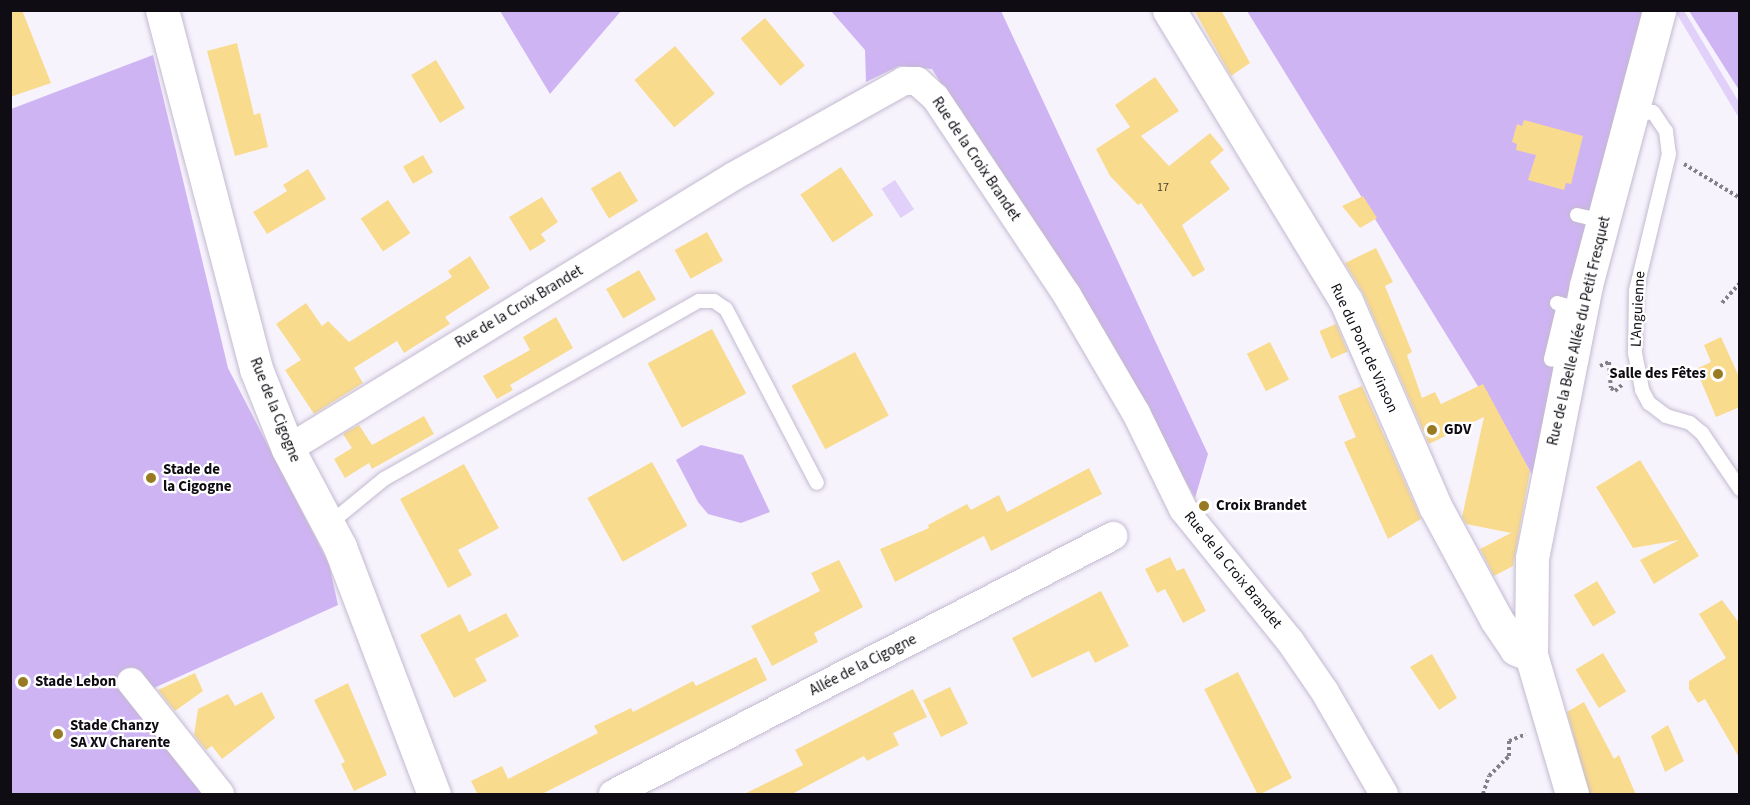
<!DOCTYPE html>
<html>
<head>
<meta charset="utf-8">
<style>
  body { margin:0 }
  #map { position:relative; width:1750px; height:805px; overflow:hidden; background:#f7f3fd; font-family:"Source Sans 3",sans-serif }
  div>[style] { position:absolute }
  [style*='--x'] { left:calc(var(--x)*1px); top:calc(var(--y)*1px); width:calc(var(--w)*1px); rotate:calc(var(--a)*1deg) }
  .green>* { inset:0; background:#cfb4f3 }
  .water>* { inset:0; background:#e1d0fa; transform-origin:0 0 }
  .stream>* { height:8px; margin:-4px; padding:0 4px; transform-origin:4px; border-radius:4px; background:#e1d0fa }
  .building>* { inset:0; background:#f9db8e; transform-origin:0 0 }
  .path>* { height:4px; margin-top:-2px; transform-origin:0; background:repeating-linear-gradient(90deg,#838088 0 3px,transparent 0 6px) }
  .roads { filter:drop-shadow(0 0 2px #c3bad0) drop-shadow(0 0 2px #c3bad0) }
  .lane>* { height:14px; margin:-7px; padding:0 7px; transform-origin:7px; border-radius:7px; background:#fff }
  .street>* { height:28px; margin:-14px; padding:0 14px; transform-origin:14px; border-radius:14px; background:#fff }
  .secondary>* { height:33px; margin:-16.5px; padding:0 16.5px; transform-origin:16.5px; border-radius:16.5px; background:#fff }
  .dots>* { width:16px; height:16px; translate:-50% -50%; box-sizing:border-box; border:3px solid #fff; border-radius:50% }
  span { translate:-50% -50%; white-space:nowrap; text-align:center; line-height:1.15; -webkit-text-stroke:4.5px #fff; paint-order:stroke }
  .number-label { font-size:12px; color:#4a4032 }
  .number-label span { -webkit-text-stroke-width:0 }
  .street-label { font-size:15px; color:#0f0c13 }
  .poi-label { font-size:15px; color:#0f0c13; font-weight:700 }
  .right { translate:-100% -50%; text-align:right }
  .left { translate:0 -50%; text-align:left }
  .frame { position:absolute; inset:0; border:12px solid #0f0c13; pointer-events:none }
</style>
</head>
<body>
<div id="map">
  <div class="green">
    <i style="clip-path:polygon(500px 11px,621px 11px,550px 94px)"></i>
    <i style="clip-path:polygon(831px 11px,1001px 11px,1208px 454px,1195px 498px,1123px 370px,932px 69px,899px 66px,866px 82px,865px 50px)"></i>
    <i style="clip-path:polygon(1247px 11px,1650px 11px,1532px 474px)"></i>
    <i style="clip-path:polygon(1689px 11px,1739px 11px,1739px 90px)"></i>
    <i style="clip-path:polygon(153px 55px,228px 368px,329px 564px,338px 605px,134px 697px,211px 794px,11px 794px,11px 109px)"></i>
    <i style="clip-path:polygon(701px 445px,743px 455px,770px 512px,741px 523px,708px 514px,698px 502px,676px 460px)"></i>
  </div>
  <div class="water">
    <i style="left:895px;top:180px;width:35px;height:16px;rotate:57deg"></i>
  </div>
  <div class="stream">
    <i style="--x:1679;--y:10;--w:119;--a:59.1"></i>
  </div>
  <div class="building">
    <i style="clip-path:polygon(10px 10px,22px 10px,51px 83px,10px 97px)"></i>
    <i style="clip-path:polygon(1194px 10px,1221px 10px,1250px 63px,1231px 76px)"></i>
    <i style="left:765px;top:18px;width:62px;height:32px;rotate:50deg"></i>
    <i style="clip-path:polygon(237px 43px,254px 115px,260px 113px,268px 147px,235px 156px,207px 51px)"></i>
    <i style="left:675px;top:46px;width:62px;height:53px;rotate:50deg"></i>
    <i style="left:436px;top:60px;width:56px;height:29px;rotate:59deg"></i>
    <i style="clip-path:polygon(1155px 77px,1179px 111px,1141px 136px,1169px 166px,1210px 133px,1224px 150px,1210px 162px,1230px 189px,1182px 225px,1205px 270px,1193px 277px,1141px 203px,1138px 205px,1110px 176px,1096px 149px,1130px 127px,1115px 105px)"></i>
    <i style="clip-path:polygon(1524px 120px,1583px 136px,1571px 184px,1566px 183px,1564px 190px,1528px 180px,1536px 155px,1516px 150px,1517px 144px,1512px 142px,1517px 124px,1522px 126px)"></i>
    <i style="left:423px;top:155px;width:20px;height:23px;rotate:60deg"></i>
    <i style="left:841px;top:167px;width:58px;height:49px;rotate:56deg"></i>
    <i style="clip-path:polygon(308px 169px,326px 199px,267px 234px,253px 212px,287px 191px,283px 185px)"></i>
    <i style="left:620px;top:171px;width:35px;height:34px;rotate:59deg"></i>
    <i style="clip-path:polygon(1363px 196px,1377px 218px,1360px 228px,1342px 206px)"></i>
    <i style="clip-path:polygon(542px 197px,558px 222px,541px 234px,546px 241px,530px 251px,509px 217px)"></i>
    <i style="left:388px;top:200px;width:40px;height:33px;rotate:56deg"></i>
    <i style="left:707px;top:232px;width:33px;height:37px;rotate:61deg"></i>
    <i style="clip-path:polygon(1376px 248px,1393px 282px,1385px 286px,1412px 352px,1407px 355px,1422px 398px,1435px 392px,1441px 404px,1483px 384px,1530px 471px,1513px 566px,1494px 576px,1480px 549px,1511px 533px,1466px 524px,1462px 517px,1484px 417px,1429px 444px,1363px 293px,1345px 263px)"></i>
    <i style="clip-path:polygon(470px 256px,490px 288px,445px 317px,450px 324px,404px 353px,397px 341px,354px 368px,363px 383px,314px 414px,285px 370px,301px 360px,276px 324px,306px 303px,322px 326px,328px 321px,349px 342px,452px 277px,448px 271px)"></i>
    <i style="left:639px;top:270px;width:34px;height:38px;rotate:60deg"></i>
    <i style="clip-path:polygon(556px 317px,573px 348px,510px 385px,513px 390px,497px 399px,483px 376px,530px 350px,523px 337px)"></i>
    <i style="left:1336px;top:324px;width:30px;height:18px;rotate:67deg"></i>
    <i style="left:712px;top:329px;width:73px;height:73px;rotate:62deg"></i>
    <i style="clip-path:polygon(1721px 337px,1740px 379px,1740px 407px,1716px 417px,1696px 369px,1711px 362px,1704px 345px)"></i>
    <i style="left:1270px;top:342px;width:42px;height:26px;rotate:63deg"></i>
    <i style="left:855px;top:352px;width:72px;height:72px;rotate:62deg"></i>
    <i style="clip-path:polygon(1362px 386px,1421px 519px,1388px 539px,1344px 442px,1356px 437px,1338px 396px)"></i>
    <i style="clip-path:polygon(424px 416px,434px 434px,372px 469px,369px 463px,345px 478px,334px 459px,352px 448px,343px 434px,359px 425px,372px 445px)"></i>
    <i style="clip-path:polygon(1640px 460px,1699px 556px,1654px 584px,1640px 560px,1679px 540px,1633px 548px,1596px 487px)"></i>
    <i style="left:652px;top:462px;width:73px;height:74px;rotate:61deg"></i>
    <i style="clip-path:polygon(464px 464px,499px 528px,458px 550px,472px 575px,448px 588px,400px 499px)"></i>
    <i style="clip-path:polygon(1089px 468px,1102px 494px,991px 551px,984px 536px,895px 582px,880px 549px,929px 528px,928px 525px,967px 504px,971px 510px,999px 495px,1007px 512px)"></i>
    <i style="clip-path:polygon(1170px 557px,1177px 571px,1184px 568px,1206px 611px,1183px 623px,1165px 589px,1157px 593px,1145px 569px)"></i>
    <i style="clip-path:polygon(839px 560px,863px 607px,814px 633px,818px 642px,772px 666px,751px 626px,820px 591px,811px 573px)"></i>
    <i style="left:1597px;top:581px;width:37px;height:27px;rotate:59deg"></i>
    <i style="clip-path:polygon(1101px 591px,1129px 646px,1095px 663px,1089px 651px,1032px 678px,1012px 638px)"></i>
    <i style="clip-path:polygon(1722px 600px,1740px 624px,1740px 759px,1705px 699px,1698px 703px,1689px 689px,1689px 681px,1726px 658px,1699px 614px)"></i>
    <i style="clip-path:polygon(506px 613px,519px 636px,475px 659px,487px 681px,454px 698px,420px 635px,460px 614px,469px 632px)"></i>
    <i style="left:1603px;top:653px;width:45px;height:32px;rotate:59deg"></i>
    <i style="clip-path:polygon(1432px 654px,1457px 698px,1439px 710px,1410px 667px)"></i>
    <i style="clip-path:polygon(756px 657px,767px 680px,540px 795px,478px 795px,471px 781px,502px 766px,508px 779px,598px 733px,594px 726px,631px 708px,633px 712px,693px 681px,696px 686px)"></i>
    <i style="left:1238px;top:672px;width:119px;height:38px;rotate:63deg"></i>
    <i style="clip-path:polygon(195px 673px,203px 691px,175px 711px,158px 690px)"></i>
    <i style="clip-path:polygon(348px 683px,387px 775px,354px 791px,341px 764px,345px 762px,314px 700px)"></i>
    <i style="left:950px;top:687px;width:41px;height:30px;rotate:64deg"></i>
    <i style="clip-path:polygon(913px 689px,927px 717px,893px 733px,899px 745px,867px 761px,864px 756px,790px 795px,742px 795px,803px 765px,795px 750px)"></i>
    <i style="clip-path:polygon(262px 692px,275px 718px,222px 759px,212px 746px,206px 750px,194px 735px,198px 709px,228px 694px,235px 706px)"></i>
    <i style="clip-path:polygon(1584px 702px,1614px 759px,1619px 755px,1636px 795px,1590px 795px,1567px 712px)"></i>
    <i style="clip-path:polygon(1668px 725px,1684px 761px,1665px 772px,1651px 736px)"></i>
  </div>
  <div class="path">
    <i style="--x:1684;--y:164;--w:66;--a:31.3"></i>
    <i style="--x:1722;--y:303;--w:27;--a:-48"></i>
    <i style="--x:1600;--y:366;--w:10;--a:-24"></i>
    <i style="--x:1609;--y:362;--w:26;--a:86"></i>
    <i style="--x:1611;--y:388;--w:5;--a:37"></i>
    <i style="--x:1615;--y:391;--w:11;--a:-41"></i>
    <i style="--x:1483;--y:794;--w:19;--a:-72"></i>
    <i style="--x:1489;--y:776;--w:28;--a:-45"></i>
    <i style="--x:1509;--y:756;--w:15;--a:-90"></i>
    <i style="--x:1509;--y:741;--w:18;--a:-22"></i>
  </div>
  <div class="roads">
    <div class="lane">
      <i style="--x:1632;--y:115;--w:21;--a:-8"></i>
      <i style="--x:1653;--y:112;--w:23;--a:56"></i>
      <i style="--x:1666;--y:131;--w:23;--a:83"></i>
      <i style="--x:1669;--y:154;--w:140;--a:103.6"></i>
      <i style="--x:1636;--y:290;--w:63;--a:90.9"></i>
      <i style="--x:1635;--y:353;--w:38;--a:79"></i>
      <i style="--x:1642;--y:390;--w:15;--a:62"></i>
      <i style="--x:1649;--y:403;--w:21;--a:37"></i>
      <i style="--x:1666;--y:416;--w:25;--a:16"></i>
      <i style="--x:1690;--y:423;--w:16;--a:40"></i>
      <i style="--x:1702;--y:433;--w:68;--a:55.8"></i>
      <i style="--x:1577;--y:215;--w:27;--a:13"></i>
      <i style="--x:1557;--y:303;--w:7;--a:16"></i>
      <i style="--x:1564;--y:305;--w:56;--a:103.5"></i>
      <i style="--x:1551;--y:359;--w:20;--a:11"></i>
      <i style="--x:328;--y:525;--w:72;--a:-39.4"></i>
      <i style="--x:384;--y:479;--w:362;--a:-29.5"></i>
      <i style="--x:699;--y:301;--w:15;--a:0"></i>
      <i style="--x:714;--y:301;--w:14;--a:34"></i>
      <i style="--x:726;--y:309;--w:196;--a:62.4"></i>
    </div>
    <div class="street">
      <i style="--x:288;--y:449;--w:523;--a:-31.47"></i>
      <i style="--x:734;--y:176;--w:195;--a:-29.2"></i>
      <i style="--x:904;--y:81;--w:13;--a:0"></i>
      <i style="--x:917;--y:81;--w:24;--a:42"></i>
      <i style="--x:935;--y:97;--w:238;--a:56.3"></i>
      <i style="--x:1067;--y:295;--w:137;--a:59.7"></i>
      <i style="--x:1136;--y:413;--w:107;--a:63.9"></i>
      <i style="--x:1183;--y:509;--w:170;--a:51"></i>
      <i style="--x:1290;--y:641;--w:62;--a:55.5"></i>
      <i style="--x:1325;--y:692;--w:118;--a:60"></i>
      <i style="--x:131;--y:682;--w:143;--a:51.5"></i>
      <i style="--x:613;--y:794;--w:563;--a:-27.29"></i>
    </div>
    <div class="secondary">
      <i style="--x:162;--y:10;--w:371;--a:75.3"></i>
      <i style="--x:256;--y:369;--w:86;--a:68.2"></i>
      <i style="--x:288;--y:449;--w:111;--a:62"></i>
      <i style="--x:340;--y:547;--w:264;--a:69.2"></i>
      <i style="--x:1169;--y:10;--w:341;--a:58.7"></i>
      <i style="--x:1346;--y:301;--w:223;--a:66.5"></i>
      <i style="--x:1435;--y:506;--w:128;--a:61.6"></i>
      <i style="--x:1496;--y:619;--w:36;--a:56"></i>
      <i style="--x:1516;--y:649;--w:16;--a:22"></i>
      <i style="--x:1572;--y:794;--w:145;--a:-106.4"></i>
      <i style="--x:1531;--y:655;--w:97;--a:-89.4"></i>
      <i style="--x:1532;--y:558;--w:278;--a:-78.8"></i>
      <i style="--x:1586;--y:285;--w:285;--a:-75.1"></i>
    </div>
  </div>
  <div class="dots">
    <i style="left:1718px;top:374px;background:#987a22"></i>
    <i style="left:1432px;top:430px;background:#987a22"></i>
    <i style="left:151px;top:478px;background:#987a22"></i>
    <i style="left:1204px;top:506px;background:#987a22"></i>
    <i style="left:23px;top:682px;background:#987a22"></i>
    <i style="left:58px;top:734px;background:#987a22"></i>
  </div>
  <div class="number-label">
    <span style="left:1163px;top:188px">17</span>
  </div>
  <div class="street-label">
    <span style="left:976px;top:159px;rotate:56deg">Rue de la Croix Brandet</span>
    <span style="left:519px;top:307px;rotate:-31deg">Rue de la Croix Brandet</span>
    <span style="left:1638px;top:309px;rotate:-87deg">L'Anguienne</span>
    <span style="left:1579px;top:331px;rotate:-77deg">Rue de la Belle Allée du Petit Fresquet</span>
    <span style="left:1364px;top:348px;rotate:65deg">Rue du Pont de Vinson</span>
    <span style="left:275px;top:410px;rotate:68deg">Rue de la Cigogne</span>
    <span style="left:1233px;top:570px;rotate:51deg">Rue de la Croix Brandet</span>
    <span style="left:863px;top:665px;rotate:-27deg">Allée de la Cigogne</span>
  </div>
  <div class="poi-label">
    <span class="right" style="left:1706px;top:374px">Salle des Fêtes</span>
    <span class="left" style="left:1444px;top:430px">GDV</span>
    <span class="left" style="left:163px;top:478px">Stade de<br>la Cigogne</span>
    <span class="left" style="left:1216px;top:506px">Croix Brandet</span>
    <span class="left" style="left:35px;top:682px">Stade Lebon</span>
    <span class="left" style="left:70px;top:734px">Stade Chanzy<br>SA XV Charente</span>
  </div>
  <div class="frame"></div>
</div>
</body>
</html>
